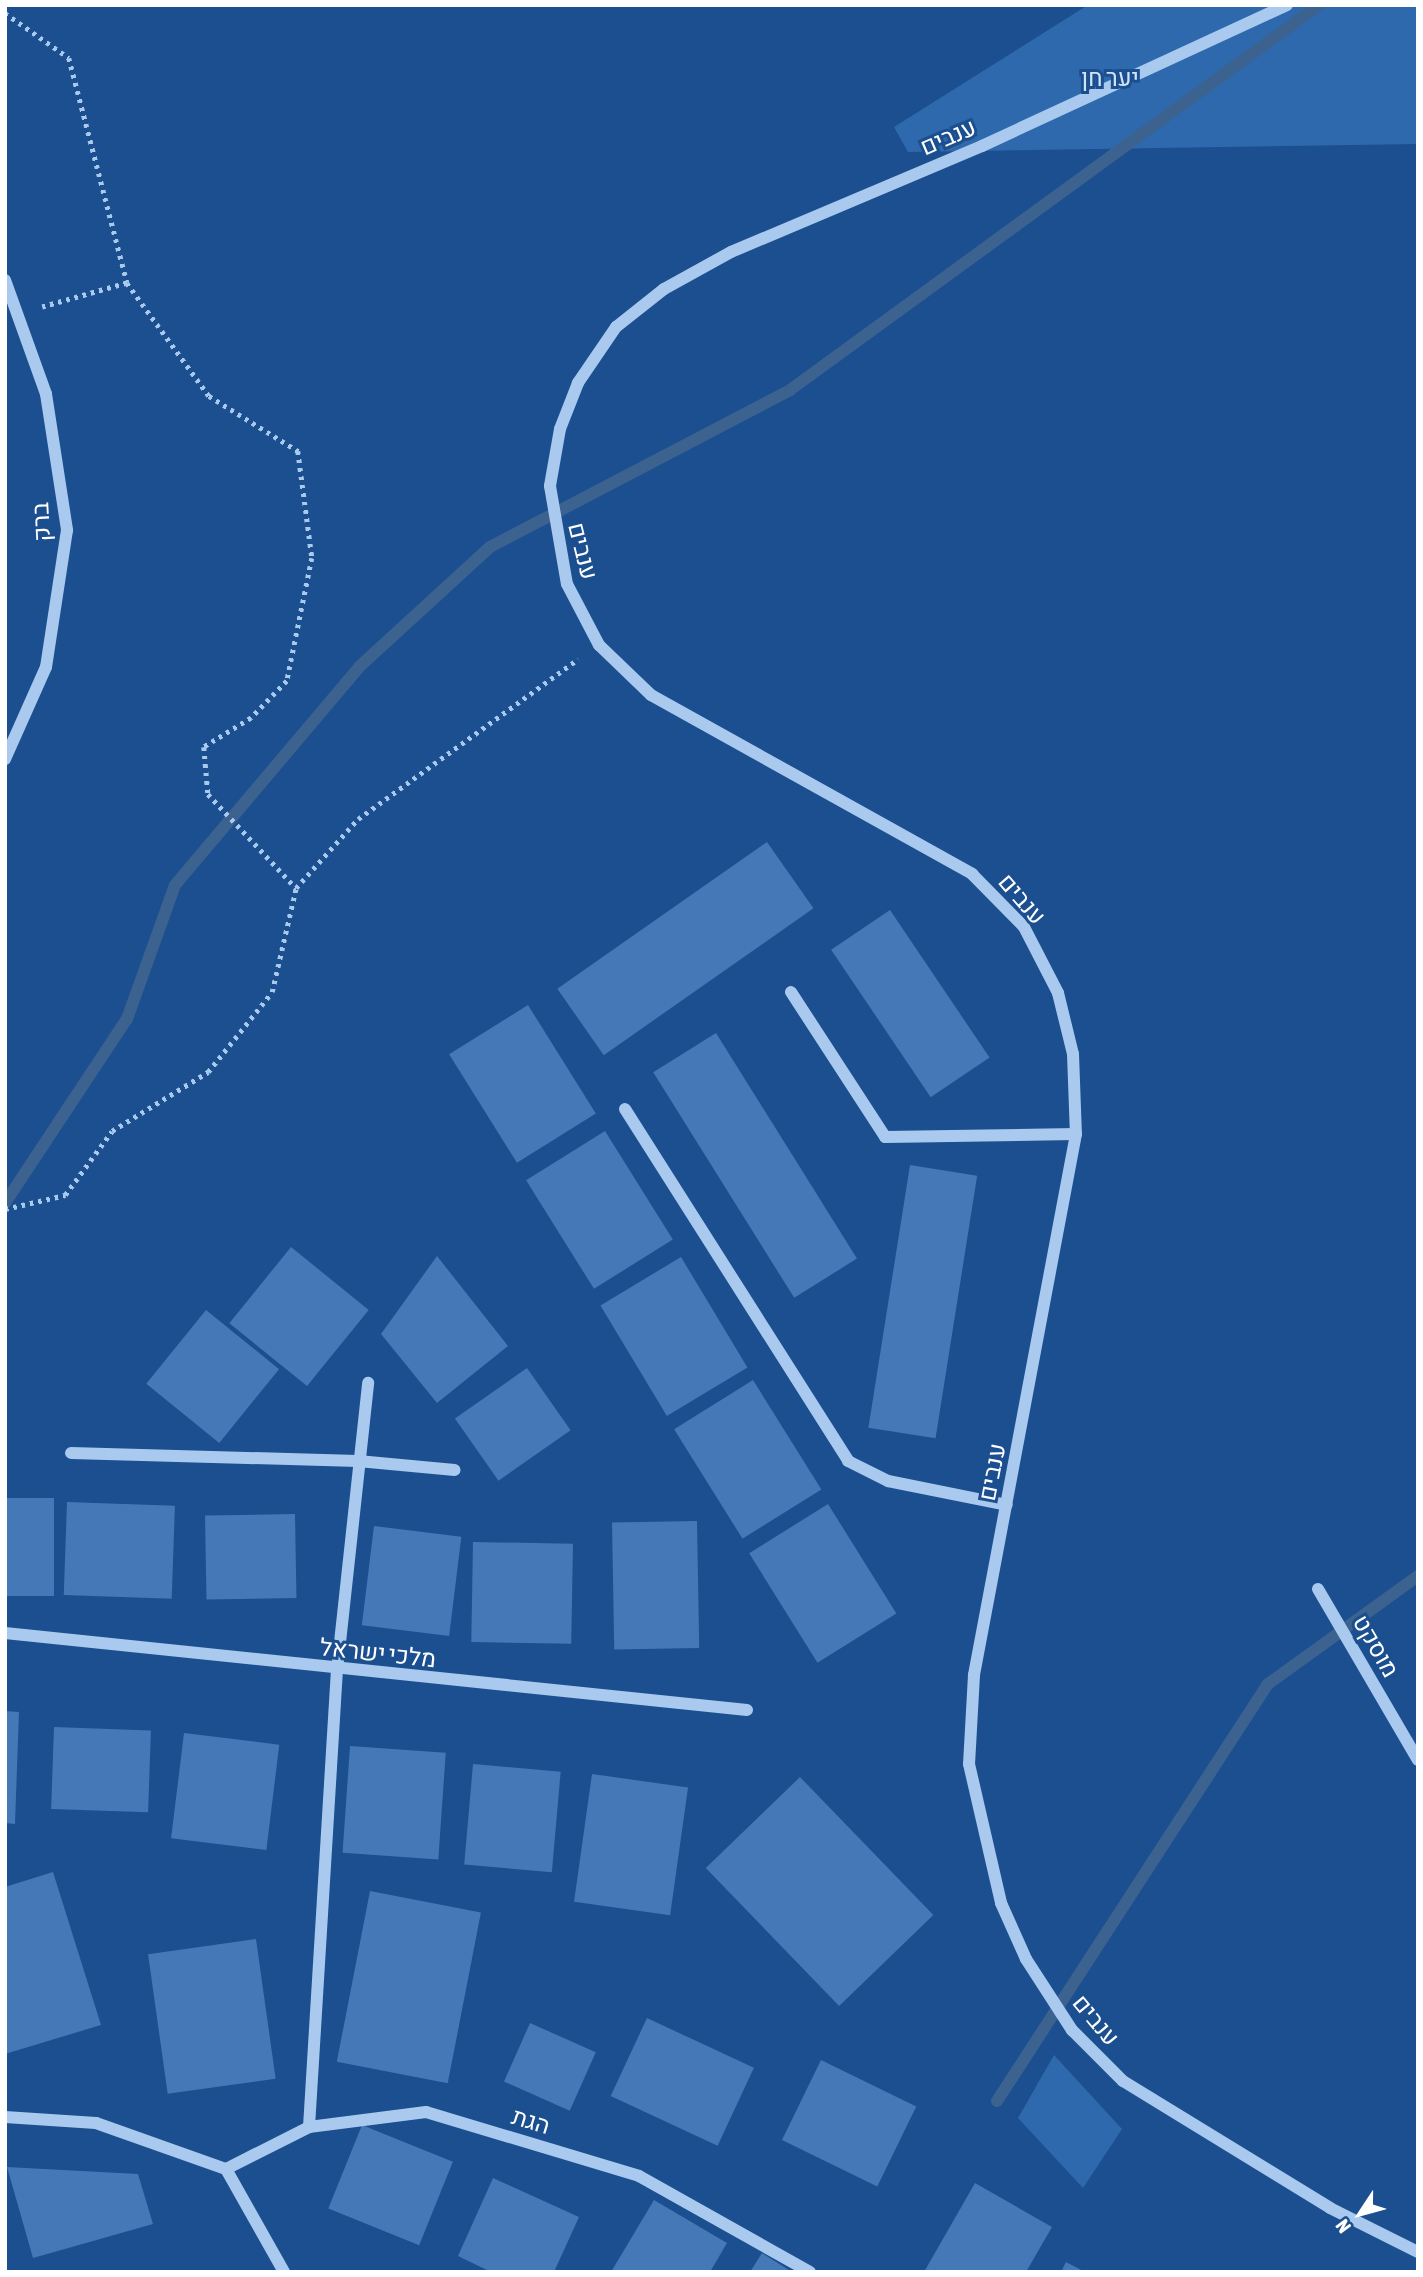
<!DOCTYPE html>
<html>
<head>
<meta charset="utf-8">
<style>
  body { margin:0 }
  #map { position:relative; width:1423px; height:2277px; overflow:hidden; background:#1b4f8f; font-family:"Asap Condensed",Heebo,sans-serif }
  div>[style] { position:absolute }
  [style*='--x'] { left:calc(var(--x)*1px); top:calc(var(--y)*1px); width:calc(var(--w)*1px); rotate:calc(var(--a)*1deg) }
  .green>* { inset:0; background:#2e69ad }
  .stream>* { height:12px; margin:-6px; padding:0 6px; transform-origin:6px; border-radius:6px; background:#3c6290 }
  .building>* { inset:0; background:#4478b7; transform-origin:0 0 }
  .path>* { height:4.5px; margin-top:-2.25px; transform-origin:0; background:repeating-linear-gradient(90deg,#a9c9ee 0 3.5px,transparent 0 8.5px) }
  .minor>* { height:12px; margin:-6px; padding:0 6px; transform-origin:6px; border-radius:6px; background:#a9c9ee }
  span { translate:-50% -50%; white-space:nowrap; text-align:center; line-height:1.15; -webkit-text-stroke:6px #1b4f8f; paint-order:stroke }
  .park-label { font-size:24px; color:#cfe3fa }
  .street-label { font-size:24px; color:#fff }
  .frame { position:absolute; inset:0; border:7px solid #fff; pointer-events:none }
  .north { position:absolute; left:1325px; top:2179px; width:70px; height:70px; -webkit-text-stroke:5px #1b4f8f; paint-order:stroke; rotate:234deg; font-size:19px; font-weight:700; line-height:28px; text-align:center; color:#fff }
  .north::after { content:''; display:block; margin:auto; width:24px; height:32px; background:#fff; clip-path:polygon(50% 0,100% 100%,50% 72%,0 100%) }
</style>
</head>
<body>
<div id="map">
  <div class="green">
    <i style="clip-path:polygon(1088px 5px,1418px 5px,1418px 144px,908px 152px,894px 127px)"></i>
    <i style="clip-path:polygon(1054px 2055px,1122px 2129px,1083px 2188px,1018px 2118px)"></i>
  </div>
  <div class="stream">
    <i style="--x:5;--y:1203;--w:221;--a:-56.5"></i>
    <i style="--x:127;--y:1019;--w:142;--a:-70.3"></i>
    <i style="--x:175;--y:885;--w:285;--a:-49.8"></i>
    <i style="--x:359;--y:667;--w:178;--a:-42.5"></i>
    <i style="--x:490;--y:547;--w:339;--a:-27.6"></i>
    <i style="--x:790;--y:390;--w:654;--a:-36.05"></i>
    <i style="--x:997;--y:2101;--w:497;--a:-57"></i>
    <i style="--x:1268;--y:1684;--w:185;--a:-35.8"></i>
  </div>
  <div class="building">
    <i style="left:767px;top:842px;width:81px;height:256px;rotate:55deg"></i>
    <i style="left:890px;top:910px;width:178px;height:71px;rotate:56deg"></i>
    <i style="left:528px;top:1005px;width:128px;height:93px;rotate:58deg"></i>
    <i style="left:716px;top:1033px;width:266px;height:74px;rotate:58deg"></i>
    <i style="left:605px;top:1131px;width:128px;height:93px;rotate:58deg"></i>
    <i style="left:910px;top:1165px;width:68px;height:266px;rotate:9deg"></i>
    <i style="left:291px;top:1247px;width:100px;height:98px;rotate:39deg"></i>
    <i style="clip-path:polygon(437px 1256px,508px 1346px,437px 1403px,381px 1334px)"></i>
    <i style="left:681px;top:1257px;width:129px;height:94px;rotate:59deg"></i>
    <i style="left:206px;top:1310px;width:94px;height:95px;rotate:39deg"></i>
    <i style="left:527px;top:1368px;width:76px;height:88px;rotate:55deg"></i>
    <i style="left:753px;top:1380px;width:129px;height:93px;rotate:58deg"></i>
    <i style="left:5px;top:1498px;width:49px;height:98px"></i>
    <i style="left:67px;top:1502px;width:108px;height:93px;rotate:2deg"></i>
    <i style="left:828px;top:1504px;width:129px;height:93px;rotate:58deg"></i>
    <i style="left:295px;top:1514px;width:84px;height:90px;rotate:89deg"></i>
    <i style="left:697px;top:1521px;width:127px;height:85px;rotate:89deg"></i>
    <i style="left:374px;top:1526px;width:88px;height:100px;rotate:7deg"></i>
    <i style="left:473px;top:1542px;width:100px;height:100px;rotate:1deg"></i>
    <i style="clip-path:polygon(5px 1711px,19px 1712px,15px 1824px,5px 1823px)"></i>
    <i style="left:54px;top:1727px;width:97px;height:82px;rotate:2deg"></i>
    <i style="left:184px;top:1733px;width:96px;height:106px;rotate:7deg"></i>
    <i style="left:350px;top:1746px;width:96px;height:107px;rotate:4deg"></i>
    <i style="left:473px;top:1764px;width:88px;height:101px;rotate:5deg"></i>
    <i style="left:592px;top:1774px;width:97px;height:129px;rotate:8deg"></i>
    <i style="left:800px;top:1777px;width:192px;height:131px;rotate:46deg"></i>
    <i style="clip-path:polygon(53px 1872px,101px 2025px,5px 2054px,5px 1887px)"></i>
    <i style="left:370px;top:1891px;width:113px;height:174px;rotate:11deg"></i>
    <i style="left:256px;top:1939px;width:141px;height:109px;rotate:82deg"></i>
    <i style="left:647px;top:2018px;width:118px;height:86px;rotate:25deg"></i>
    <i style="left:530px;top:2023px;width:72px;height:64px;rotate:24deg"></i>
    <i style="left:821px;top:2060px;width:106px;height:89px;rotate:26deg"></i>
    <i style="left:362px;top:2125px;width:98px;height:90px;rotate:22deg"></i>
    <i style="clip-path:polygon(7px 2167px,138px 2174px,153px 2224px,33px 2258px)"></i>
    <i style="clip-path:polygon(493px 2178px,579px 2217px,554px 2272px,491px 2272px,458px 2256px)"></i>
    <i style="clip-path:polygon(975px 2183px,1052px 2227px,1026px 2272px,924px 2272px)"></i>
    <i style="clip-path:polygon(654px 2200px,727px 2243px,710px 2272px,611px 2272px)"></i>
    <i style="clip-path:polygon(762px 2253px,792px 2272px,750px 2272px)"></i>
    <i style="clip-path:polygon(1066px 2262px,1085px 2272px,1061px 2272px)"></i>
  </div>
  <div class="path">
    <i style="--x:5;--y:13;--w:78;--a:35.1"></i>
    <i style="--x:69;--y:58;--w:232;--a:75.5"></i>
    <i style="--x:127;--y:283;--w:88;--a:164.2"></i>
    <i style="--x:127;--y:283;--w:140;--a:54"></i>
    <i style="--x:209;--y:396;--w:105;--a:31.7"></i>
    <i style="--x:298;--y:451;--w:108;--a:82.5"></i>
    <i style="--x:312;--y:558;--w:126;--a:101.5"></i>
    <i style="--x:287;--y:681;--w:52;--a:134.2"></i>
    <i style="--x:251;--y:718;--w:55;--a:148.3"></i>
    <i style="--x:204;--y:747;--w:47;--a:85.1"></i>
    <i style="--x:208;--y:794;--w:129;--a:46.9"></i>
    <i style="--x:296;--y:888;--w:93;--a:-48.1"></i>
    <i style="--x:358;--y:819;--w:272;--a:-36"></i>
    <i style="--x:5;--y:1209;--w:62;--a:-13.1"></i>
    <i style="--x:65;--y:1195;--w:79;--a:-53.7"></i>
    <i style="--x:112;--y:1131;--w:113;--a:-31.6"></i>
    <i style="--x:208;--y:1072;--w:102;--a:-51.3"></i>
    <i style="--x:272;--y:992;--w:107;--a:-77"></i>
  </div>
  <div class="minor">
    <i style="--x:1287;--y:5;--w:336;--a:155.2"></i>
    <i style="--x:982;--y:146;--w:272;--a:157.1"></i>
    <i style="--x:731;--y:252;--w:77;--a:151.1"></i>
    <i style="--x:664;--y:289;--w:61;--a:141.6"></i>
    <i style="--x:616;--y:327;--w:68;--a:124.2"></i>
    <i style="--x:578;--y:383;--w:49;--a:111.4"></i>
    <i style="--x:560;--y:429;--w:58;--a:100"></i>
    <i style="--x:550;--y:486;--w:99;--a:80.2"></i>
    <i style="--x:567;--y:584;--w:69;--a:62.3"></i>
    <i style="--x:599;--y:645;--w:72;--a:43.9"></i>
    <i style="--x:651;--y:695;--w:368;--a:29.1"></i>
    <i style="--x:972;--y:874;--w:74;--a:45.5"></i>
    <i style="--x:1024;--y:927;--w:74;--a:62.7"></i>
    <i style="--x:1058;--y:993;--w:63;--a:76.2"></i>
    <i style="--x:1073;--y:1054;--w:80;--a:87.9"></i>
    <i style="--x:1076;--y:1134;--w:551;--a:100.68"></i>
    <i style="--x:974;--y:1675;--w:89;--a:93.2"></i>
    <i style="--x:969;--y:1764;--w:143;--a:77"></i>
    <i style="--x:1001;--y:1903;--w:61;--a:65.9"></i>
    <i style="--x:1026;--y:1959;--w:85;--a:57.1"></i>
    <i style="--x:1072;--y:2030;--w:72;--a:45"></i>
    <i style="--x:1123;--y:2081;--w:243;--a:31.5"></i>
    <i style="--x:1330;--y:2208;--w:98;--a:26.6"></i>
    <i style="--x:5;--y:280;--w:121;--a:70.2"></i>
    <i style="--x:46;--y:394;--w:138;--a:81.2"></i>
    <i style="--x:67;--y:530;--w:139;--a:98.7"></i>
    <i style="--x:46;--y:667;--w:101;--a:114"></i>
    <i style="--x:791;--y:992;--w:173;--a:57"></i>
    <i style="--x:885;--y:1137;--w:191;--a:-0.9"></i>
    <i style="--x:625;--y:1109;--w:417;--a:57.6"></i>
    <i style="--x:848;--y:1461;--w:45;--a:26.6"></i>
    <i style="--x:888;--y:1481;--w:121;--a:11.4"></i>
    <i style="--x:71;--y:1453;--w:287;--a:1.6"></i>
    <i style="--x:358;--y:1461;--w:97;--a:5.3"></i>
    <i style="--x:1318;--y:1589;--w:198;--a:59.7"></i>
    <i style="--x:5;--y:1633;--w:746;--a:5.92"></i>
    <i style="--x:5;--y:2117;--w:91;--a:3.8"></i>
    <i style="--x:96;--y:2123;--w:138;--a:19.5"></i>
    <i style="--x:226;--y:2169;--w:118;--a:60.6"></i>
    <i style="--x:309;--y:2127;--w:458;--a:-86.5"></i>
    <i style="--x:337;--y:1670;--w:289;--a:-83.8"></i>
    <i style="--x:226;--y:2169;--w:93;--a:-26.8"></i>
    <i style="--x:309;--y:2127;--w:118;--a:-7.3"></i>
    <i style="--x:426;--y:2112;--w:222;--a:16.7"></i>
    <i style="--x:639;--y:2176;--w:196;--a:29.3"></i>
  </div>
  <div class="park-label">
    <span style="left:1110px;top:78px">יער חן</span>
  </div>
  <div class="street-label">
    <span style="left:948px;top:137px;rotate:-23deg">ענבים</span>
    <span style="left:41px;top:522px;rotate:-93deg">ברק</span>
    <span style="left:583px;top:551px;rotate:76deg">ענבים</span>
    <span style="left:1022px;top:899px;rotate:49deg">ענבים</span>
    <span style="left:992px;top:1472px;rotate:-79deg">ענבים</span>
    <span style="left:1376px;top:1646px;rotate:60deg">מוסקט</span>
    <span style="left:378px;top:1653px;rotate:6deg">מלכי ישראל</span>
    <span style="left:1096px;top:2020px;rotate:50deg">ענבים</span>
    <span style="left:531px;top:2121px;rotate:17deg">הגת</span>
  </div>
  <div class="frame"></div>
  <div class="north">N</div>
</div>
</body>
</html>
